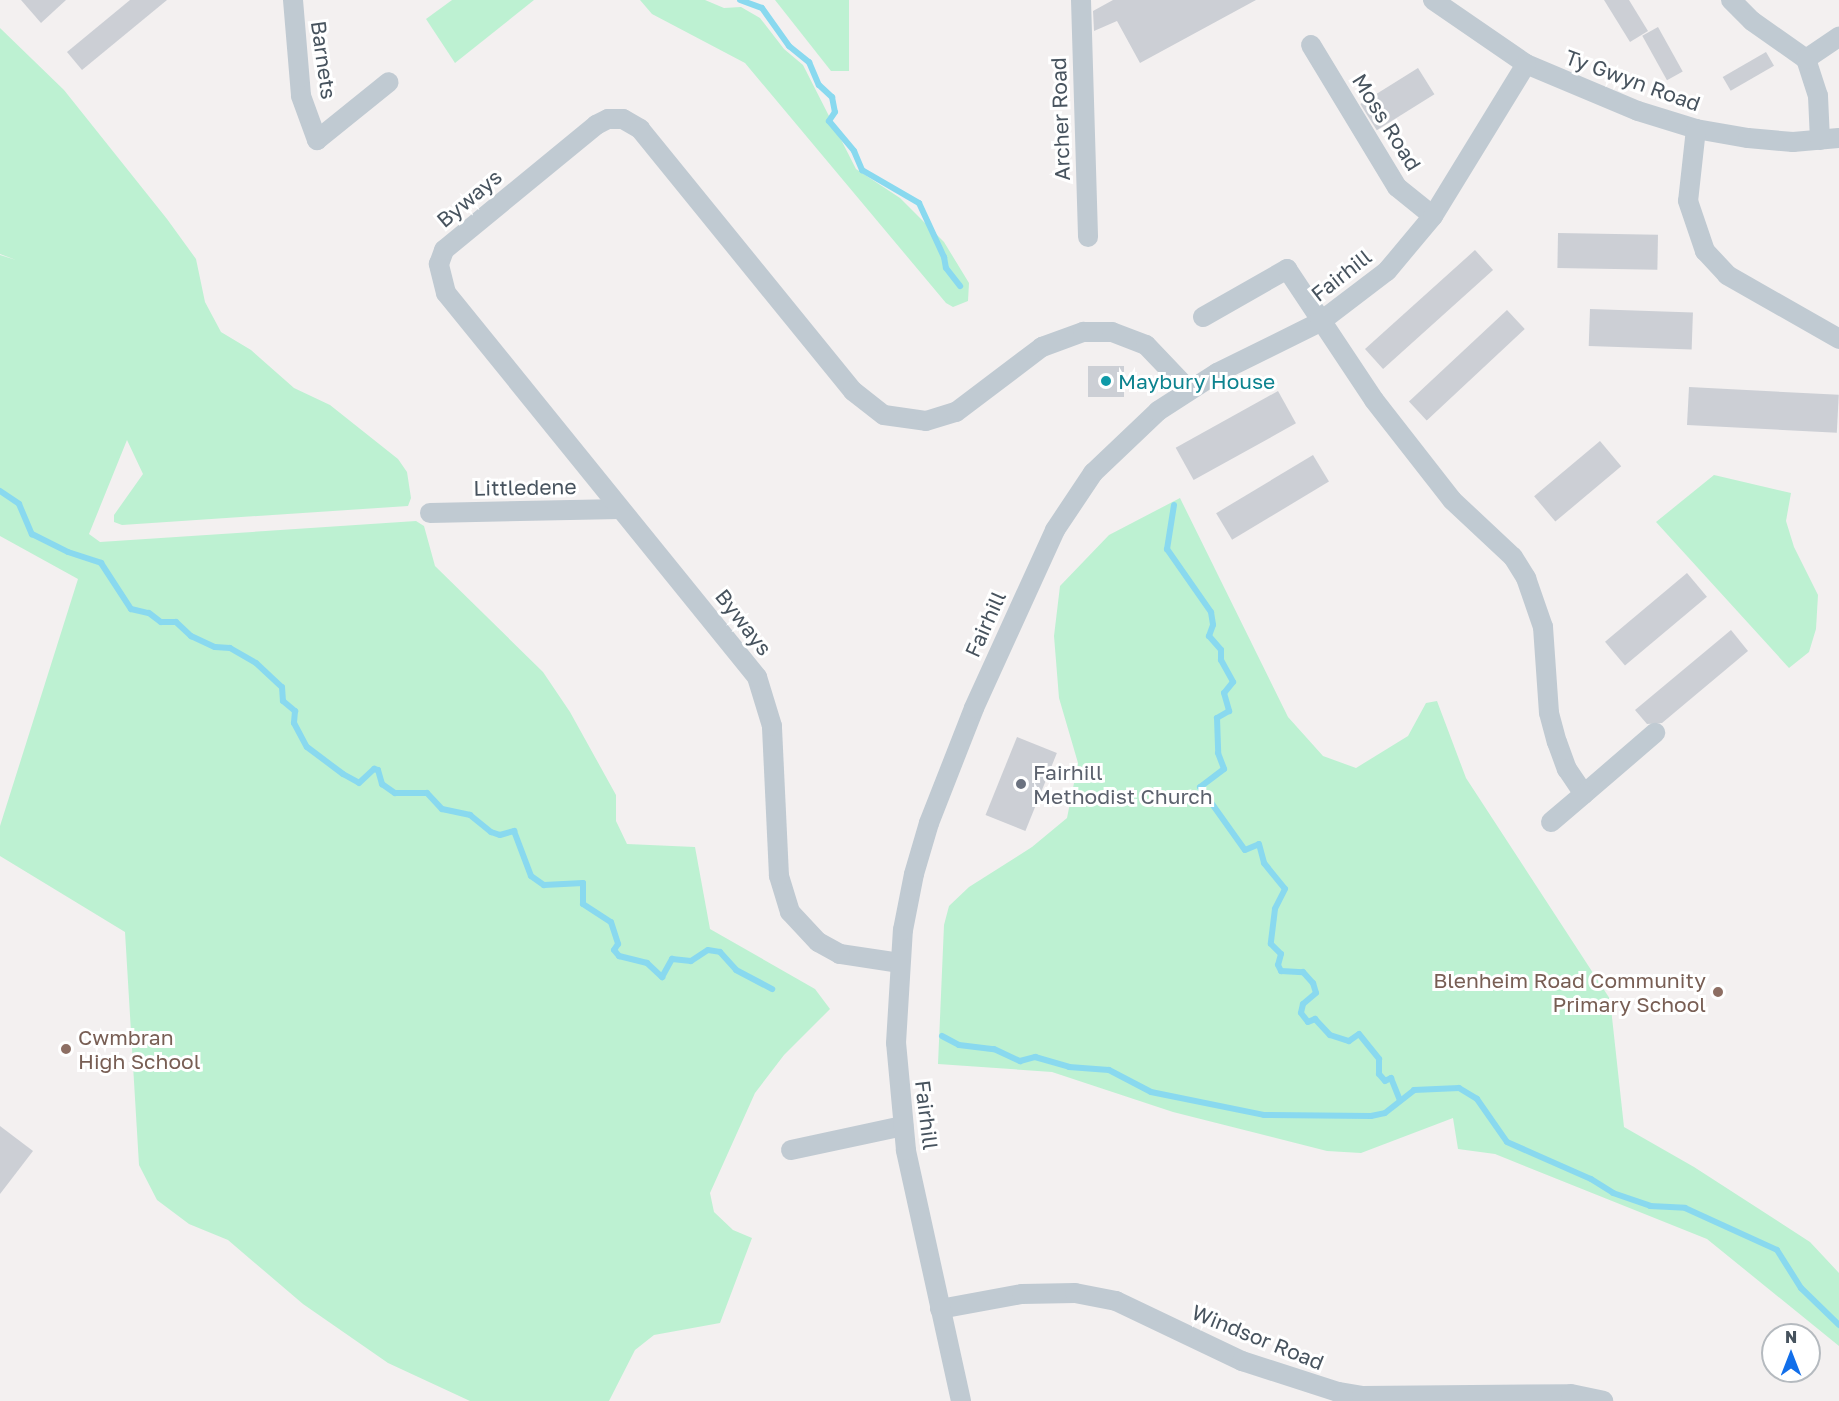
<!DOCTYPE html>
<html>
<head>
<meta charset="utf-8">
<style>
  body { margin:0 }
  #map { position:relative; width:1839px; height:1401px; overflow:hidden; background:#f3f0f0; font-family:"Golos Text",sans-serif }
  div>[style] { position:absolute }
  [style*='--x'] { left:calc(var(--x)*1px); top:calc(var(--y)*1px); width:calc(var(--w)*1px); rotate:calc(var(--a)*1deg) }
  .green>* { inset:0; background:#bdf1d2 }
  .stream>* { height:6px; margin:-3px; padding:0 3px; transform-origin:3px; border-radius:3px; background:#89d9ef }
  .building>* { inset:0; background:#cccfd5; transform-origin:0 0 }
  .street>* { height:20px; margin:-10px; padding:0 10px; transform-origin:10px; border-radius:10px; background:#c0cad2 }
  .dots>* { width:16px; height:16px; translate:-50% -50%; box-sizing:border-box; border:3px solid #fff; border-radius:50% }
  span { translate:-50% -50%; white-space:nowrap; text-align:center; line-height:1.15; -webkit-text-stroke:6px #fff; paint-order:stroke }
  .street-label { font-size:21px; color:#47535e }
  .culture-label { font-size:21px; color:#0d838f }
  .left { translate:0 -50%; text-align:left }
  .worship-label { font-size:21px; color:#5b616d }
  .education-label { font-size:21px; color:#785e54 }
  .right { translate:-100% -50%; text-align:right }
  .north { position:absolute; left:1761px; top:1323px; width:60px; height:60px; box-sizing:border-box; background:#fff; border:2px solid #b5babf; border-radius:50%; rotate:0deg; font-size:16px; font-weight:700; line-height:24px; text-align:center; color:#47535e }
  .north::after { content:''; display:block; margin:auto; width:21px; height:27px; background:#126fea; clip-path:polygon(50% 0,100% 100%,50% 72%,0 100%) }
</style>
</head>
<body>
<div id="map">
  <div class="green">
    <i style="clip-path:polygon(452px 0,534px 0,455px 63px,426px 19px)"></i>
    <i style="clip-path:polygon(640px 0,705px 0,724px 8px,741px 7px,760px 18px,784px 49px,803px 65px,856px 169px,900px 198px,944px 242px,969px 283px,968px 301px,953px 307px,946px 303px,745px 63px,652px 14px)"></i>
    <i style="clip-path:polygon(775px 0,849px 0,849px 71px,831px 71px)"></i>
    <i style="clip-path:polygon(0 28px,64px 90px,167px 219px,196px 259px,205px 302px,221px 332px,251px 350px,294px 388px,330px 405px,398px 459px,407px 472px,411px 498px,408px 506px,122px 525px,114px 522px,114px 515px,143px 474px,127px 440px,89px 534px,100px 542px,416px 521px,424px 526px,435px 566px,543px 672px,570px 712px,616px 795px,616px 821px,627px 844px,695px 847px,710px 929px,815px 989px,830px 1009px,784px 1055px,755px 1093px,710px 1193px,714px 1212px,733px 1230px,752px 1238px,720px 1323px,654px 1335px,635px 1350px,609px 1401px,470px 1401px,388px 1363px,303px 1304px,228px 1240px,189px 1224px,157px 1200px,139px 1165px,125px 932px,0 856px,0 826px,78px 579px,0 536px,0 255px,16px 260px,0 254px)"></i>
    <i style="clip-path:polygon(1714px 475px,1791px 493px,1786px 521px,1794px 547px,1818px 595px,1816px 629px,1809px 652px,1789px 668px,1656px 522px)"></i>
    <i style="clip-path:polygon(1180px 498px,1288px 717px,1323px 756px,1356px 768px,1408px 736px,1426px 703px,1437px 701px,1466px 778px,1610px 999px,1624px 1127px,1694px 1167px,1810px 1242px,1839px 1273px,1839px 1346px,1707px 1239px,1495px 1154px,1458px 1149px,1453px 1118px,1361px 1153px,1327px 1151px,1173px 1112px,1052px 1072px,938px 1064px,944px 925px,949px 906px,969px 887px,1032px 847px,1067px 818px,1078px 763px,1059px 698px,1054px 636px,1060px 586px,1109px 535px)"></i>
  </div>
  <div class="stream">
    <i style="--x:740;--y:0;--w:23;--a:20"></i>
    <i style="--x:762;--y:8;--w:47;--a:54.6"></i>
    <i style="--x:789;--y:46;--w:26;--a:39"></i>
    <i style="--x:809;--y:62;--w:25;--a:67"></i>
    <i style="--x:819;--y:85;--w:18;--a:43"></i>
    <i style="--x:832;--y:97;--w:15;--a:79"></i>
    <i style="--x:835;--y:112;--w:11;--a:124"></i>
    <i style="--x:829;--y:121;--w:39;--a:50"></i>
    <i style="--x:854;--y:151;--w:21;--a:67"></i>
    <i style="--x:862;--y:170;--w:66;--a:30.1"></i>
    <i style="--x:919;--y:203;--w:60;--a:65.2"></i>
    <i style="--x:944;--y:257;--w:11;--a:80"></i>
    <i style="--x:946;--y:268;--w:23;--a:52"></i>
    <i style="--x:0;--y:491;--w:23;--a:34"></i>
    <i style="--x:19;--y:504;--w:33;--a:67"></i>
    <i style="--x:32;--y:534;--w:40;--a:26.6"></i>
    <i style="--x:68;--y:552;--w:35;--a:18"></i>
    <i style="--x:101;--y:563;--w:55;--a:56.9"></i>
    <i style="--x:131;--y:609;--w:18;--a:13"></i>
    <i style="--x:149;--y:613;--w:15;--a:37"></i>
    <i style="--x:161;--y:622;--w:15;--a:0"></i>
    <i style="--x:176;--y:622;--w:21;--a:43"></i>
    <i style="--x:191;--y:636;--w:26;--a:25"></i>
    <i style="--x:215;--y:647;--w:15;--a:4"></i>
    <i style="--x:230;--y:648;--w:30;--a:30"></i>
    <i style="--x:256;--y:663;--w:35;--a:43"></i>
    <i style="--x:282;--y:687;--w:14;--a:86"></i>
    <i style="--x:283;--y:701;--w:16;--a:40"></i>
    <i style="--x:295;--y:711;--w:12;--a:95"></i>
    <i style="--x:294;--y:723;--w:27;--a:62"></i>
    <i style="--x:307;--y:747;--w:45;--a:36.9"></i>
    <i style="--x:343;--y:774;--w:18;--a:29"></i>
    <i style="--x:359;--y:783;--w:21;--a:-43"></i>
    <i style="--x:374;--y:769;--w:4;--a:14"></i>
    <i style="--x:378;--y:770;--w:15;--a:74"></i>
    <i style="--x:382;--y:784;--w:16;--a:35"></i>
    <i style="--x:395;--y:793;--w:32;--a:0"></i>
    <i style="--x:427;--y:793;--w:22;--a:47"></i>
    <i style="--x:442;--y:809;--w:29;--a:12"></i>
    <i style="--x:470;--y:815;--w:27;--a:39"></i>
    <i style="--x:491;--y:832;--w:9;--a:18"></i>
    <i style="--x:500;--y:835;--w:15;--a:-16"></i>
    <i style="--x:514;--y:831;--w:48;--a:69.3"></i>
    <i style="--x:531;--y:876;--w:16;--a:35"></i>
    <i style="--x:544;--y:885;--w:39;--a:-3"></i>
    <i style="--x:583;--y:883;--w:21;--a:90"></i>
    <i style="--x:583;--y:904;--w:33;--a:33"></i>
    <i style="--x:611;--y:922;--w:23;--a:72"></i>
    <i style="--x:618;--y:944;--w:7;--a:124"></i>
    <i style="--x:614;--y:950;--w:8;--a:50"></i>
    <i style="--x:619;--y:956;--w:29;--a:14"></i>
    <i style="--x:647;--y:963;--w:21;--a:43"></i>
    <i style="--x:662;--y:977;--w:21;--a:-61"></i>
    <i style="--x:672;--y:959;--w:19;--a:6"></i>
    <i style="--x:691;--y:961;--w:20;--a:-33"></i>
    <i style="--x:708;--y:950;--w:12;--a:9"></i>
    <i style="--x:720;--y:952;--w:24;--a:48"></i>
    <i style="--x:736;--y:970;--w:41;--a:27.8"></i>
    <i style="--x:1174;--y:505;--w:45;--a:99"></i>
    <i style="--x:1167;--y:549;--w:77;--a:55.1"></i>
    <i style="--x:1211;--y:612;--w:13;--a:81"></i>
    <i style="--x:1213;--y:625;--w:12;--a:110"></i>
    <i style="--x:1209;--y:636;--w:18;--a:49"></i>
    <i style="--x:1221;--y:650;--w:10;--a:90"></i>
    <i style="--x:1221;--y:660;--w:25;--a:61"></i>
    <i style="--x:1233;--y:682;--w:14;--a:129"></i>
    <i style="--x:1224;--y:693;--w:19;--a:74"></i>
    <i style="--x:1229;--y:711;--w:14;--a:150"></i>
    <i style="--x:1217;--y:718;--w:35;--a:88"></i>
    <i style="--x:1218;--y:753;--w:17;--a:69"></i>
    <i style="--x:1224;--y:769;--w:30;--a:143"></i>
    <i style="--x:1200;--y:787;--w:77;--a:54.5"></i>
    <i style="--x:1245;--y:850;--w:15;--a:-23"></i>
    <i style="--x:1259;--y:844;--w:20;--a:75"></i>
    <i style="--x:1264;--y:863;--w:33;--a:51"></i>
    <i style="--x:1285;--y:889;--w:22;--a:117"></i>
    <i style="--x:1275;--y:909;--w:35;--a:97"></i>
    <i style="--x:1271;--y:944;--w:14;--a:45"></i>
    <i style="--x:1281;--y:954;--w:11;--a:105"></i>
    <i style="--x:1278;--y:965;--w:7;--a:63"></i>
    <i style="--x:1281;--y:971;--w:22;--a:3"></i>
    <i style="--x:1303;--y:972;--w:15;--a:48"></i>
    <i style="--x:1313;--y:983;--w:10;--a:73"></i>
    <i style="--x:1316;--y:993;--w:17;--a:140"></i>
    <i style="--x:1303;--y:1004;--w:9;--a:103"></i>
    <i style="--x:1301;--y:1013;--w:11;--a:52"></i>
    <i style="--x:1308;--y:1022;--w:8;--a:-23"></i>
    <i style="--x:1315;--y:1019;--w:22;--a:47"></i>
    <i style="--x:1330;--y:1035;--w:20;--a:18"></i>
    <i style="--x:1349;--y:1041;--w:12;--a:-35"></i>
    <i style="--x:1359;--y:1034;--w:32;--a:51"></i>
    <i style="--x:1379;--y:1059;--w:15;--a:90"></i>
    <i style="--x:1379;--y:1074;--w:9;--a:49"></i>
    <i style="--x:1385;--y:1081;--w:7;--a:-27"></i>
    <i style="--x:1391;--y:1078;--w:24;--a:68"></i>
    <i style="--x:942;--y:1036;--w:19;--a:28"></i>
    <i style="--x:959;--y:1045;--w:35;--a:7"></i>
    <i style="--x:994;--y:1049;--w:29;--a:25"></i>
    <i style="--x:1020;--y:1061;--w:16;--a:-15"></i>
    <i style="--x:1035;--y:1057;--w:35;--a:16"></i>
    <i style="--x:1069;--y:1067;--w:40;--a:4.3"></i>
    <i style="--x:1109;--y:1070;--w:47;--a:27.6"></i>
    <i style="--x:1151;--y:1092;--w:115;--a:11.5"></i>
    <i style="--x:1264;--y:1115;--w:107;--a:0.5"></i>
    <i style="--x:1371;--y:1116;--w:14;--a:-12"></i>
    <i style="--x:1385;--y:1113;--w:37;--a:-38"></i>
    <i style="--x:1414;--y:1090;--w:45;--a:-2.5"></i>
    <i style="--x:1459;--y:1088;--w:21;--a:31"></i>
    <i style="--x:1477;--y:1099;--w:52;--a:55.1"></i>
    <i style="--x:1507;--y:1142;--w:92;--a:23.8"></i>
    <i style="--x:1591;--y:1179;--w:26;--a:32"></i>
    <i style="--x:1613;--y:1193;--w:39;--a:19"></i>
    <i style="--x:1650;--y:1206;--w:35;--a:3"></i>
    <i style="--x:1685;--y:1208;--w:101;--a:24.5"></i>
    <i style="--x:1777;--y:1250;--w:45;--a:57.7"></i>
    <i style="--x:1801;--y:1288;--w:53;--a:44.2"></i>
  </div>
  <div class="building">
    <i style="clip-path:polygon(21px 0,66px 0,41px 23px)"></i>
    <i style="clip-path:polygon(130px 0,167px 0,82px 70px,67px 52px)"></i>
    <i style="clip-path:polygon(1113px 0,1256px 0,1140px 63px,1117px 21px,1094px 31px,1093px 11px)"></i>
    <i style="clip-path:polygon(1604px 0,1629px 0,1648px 31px,1630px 42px)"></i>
    <i style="left:1658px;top:27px;width:51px;height:18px;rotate:61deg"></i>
    <i style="left:1766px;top:52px;width:16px;height:50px;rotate:60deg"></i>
    <i style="left:1418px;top:68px;width:31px;height:68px;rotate:58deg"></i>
    <i style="left:1558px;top:233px;width:100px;height:35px;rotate:1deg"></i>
    <i style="left:1475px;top:250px;width:27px;height:148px;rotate:48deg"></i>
    <i style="left:1590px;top:309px;width:103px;height:37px;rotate:2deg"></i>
    <i style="left:1507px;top:310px;width:26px;height:134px;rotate:47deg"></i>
    <i style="left:1088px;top:366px;width:36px;height:31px"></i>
    <i style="left:1689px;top:387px;width:150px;height:38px;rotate:3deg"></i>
    <i style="left:1278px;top:391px;width:37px;height:117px;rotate:61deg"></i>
    <i style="left:1600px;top:441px;width:33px;height:86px;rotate:50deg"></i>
    <i style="left:1313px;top:455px;width:31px;height:113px;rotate:59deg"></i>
    <i style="left:1687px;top:573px;width:31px;height:107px;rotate:50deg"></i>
    <i style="clip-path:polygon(1731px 630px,1748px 651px,1662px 723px,1647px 724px,1635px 710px)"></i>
    <i style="left:1017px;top:737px;width:43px;height:84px;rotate:22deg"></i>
    <i style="clip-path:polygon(0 1126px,33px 1151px,0 1194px)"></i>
  </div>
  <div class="street">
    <i style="--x:293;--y:0;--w:96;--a:85.2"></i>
    <i style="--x:301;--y:96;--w:47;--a:70"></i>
    <i style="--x:317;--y:140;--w:92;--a:-38.9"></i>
    <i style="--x:1081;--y:0;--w:237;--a:88.3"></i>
    <i style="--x:1433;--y:0;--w:113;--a:34.5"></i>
    <i style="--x:1526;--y:64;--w:121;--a:22.8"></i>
    <i style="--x:1638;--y:111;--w:61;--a:17.2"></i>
    <i style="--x:1696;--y:129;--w:53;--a:9.8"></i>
    <i style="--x:1748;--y:138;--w:45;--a:5.1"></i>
    <i style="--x:1793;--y:142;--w:46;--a:-5"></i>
    <i style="--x:1731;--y:0;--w:30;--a:45"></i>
    <i style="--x:1752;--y:21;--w:66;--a:35.1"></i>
    <i style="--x:1806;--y:59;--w:39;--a:72"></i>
    <i style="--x:1818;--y:96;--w:44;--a:87.4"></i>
    <i style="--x:1311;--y:45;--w:166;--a:58.8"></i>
    <i style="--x:1397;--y:187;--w:46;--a:38.9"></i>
    <i style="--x:1806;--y:59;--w:40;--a:-34"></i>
    <i style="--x:1696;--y:129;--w:72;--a:96.3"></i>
    <i style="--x:1688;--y:201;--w:53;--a:71.2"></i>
    <i style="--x:1705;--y:251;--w:33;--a:47"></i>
    <i style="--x:1727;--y:275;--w:129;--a:29.7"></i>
    <i style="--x:1203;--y:317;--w:97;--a:-29.7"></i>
    <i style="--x:1287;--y:269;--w:157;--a:56.4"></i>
    <i style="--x:1374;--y:400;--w:127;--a:52"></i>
    <i style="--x:1452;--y:500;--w:83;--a:43.1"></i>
    <i style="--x:1513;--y:557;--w:25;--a:58"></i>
    <i style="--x:1526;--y:578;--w:52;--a:70.9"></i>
    <i style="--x:1543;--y:627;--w:86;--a:86"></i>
    <i style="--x:1549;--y:713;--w:30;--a:75"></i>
    <i style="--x:1557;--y:742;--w:29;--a:70"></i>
    <i style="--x:1567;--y:769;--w:30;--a:56"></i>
    <i style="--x:1584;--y:794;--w:94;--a:-40.7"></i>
    <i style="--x:430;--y:513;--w:190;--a:-1.2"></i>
    <i style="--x:1551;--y:822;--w:43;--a:-40.3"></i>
    <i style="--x:900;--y:963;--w:61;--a:-171.5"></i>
    <i style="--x:840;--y:954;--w:25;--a:-151"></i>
    <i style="--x:818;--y:942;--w:41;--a:-133"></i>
    <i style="--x:790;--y:912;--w:38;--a:-107"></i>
    <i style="--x:779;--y:876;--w:150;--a:-92.7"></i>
    <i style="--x:772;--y:726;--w:51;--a:-107"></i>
    <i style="--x:757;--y:677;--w:494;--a:-129"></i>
    <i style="--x:446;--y:293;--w:30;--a:-104"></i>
    <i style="--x:439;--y:264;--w:15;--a:-70"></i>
    <i style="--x:444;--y:250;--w:197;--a:-39.4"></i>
    <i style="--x:596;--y:125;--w:13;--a:-27"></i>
    <i style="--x:608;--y:119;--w:15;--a:0"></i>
    <i style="--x:623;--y:119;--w:20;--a:30"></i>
    <i style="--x:640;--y:129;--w:338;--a:50.9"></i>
    <i style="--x:853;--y:391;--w:39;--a:38"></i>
    <i style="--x:884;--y:415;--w:42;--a:8.1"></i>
    <i style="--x:926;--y:421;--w:31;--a:-17"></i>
    <i style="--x:956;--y:412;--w:108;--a:-37.1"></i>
    <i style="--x:1042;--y:347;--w:44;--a:-20.1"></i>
    <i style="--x:1083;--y:332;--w:29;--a:0"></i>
    <i style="--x:1112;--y:332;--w:36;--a:21"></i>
    <i style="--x:1146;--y:345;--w:62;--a:46.3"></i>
    <i style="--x:791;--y:1150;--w:115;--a:-12.1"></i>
    <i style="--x:940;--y:1309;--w:83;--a:-10.4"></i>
    <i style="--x:1022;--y:1294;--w:53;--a:-1.1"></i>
    <i style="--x:1075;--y:1293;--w:42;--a:11"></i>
    <i style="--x:1116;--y:1301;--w:140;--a:25.5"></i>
    <i style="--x:1242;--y:1361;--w:101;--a:17.9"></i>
    <i style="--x:1338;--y:1392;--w:24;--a:9"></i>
    <i style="--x:1362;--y:1396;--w:209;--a:-0.5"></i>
    <i style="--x:1571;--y:1394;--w:33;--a:12"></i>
    <i style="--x:961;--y:1401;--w:257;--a:-102.4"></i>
    <i style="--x:906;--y:1150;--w:107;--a:-95.3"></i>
    <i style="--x:896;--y:1043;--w:113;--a:-86.5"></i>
    <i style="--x:903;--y:930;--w:57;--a:-78.9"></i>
    <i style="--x:914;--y:874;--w:53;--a:-73.6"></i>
    <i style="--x:929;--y:823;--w:123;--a:-68.6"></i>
    <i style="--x:974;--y:708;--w:196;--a:-65.5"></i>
    <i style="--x:1055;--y:530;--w:69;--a:-56.3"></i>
    <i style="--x:1093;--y:473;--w:90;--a:-43.6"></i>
    <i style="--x:1158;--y:411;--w:70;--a:-32.8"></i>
    <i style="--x:1217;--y:373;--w:115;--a:-26.3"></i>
    <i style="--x:1320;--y:322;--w:84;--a:-37.3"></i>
    <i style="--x:1387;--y:271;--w:72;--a:-50.1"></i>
    <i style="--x:1433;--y:216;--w:178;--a:-58.5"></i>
  </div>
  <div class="dots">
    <i style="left:1106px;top:381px;background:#0f9aa8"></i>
    <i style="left:1021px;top:784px;background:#6b7280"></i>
    <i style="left:1718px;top:992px;background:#8d6e63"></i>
    <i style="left:66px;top:1049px;background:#8d6e63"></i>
  </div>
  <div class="street-label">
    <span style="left:324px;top:60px;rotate:82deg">Barnets</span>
    <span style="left:1633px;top:80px;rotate:20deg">Ty Gwyn Road</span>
    <span style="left:1060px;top:119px;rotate:-92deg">Archer Road</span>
    <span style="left:1387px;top:122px;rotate:58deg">Moss Road</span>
    <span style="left:469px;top:198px;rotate:-40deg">Byways</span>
    <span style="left:1341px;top:275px;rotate:-38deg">Fairhill</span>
    <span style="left:525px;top:487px;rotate:-1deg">Littledene</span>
    <span style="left:744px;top:622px;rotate:52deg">Byways</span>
    <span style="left:985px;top:624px;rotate:-66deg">Fairhill</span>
    <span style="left:927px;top:1115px;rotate:83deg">Fairhill</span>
    <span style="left:1258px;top:1337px;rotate:22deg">Windsor Road</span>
  </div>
  <div class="culture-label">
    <span class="left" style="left:1118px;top:381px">Maybury House</span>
  </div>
  <div class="worship-label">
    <span class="left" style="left:1033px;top:784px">Fairhill<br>Methodist Church</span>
  </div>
  <div class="education-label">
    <span class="right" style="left:1706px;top:992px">Blenheim Road Community<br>Primary School</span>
    <span class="left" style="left:78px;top:1049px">Cwmbran<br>High School</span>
  </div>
  <div class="north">N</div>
</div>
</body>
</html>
